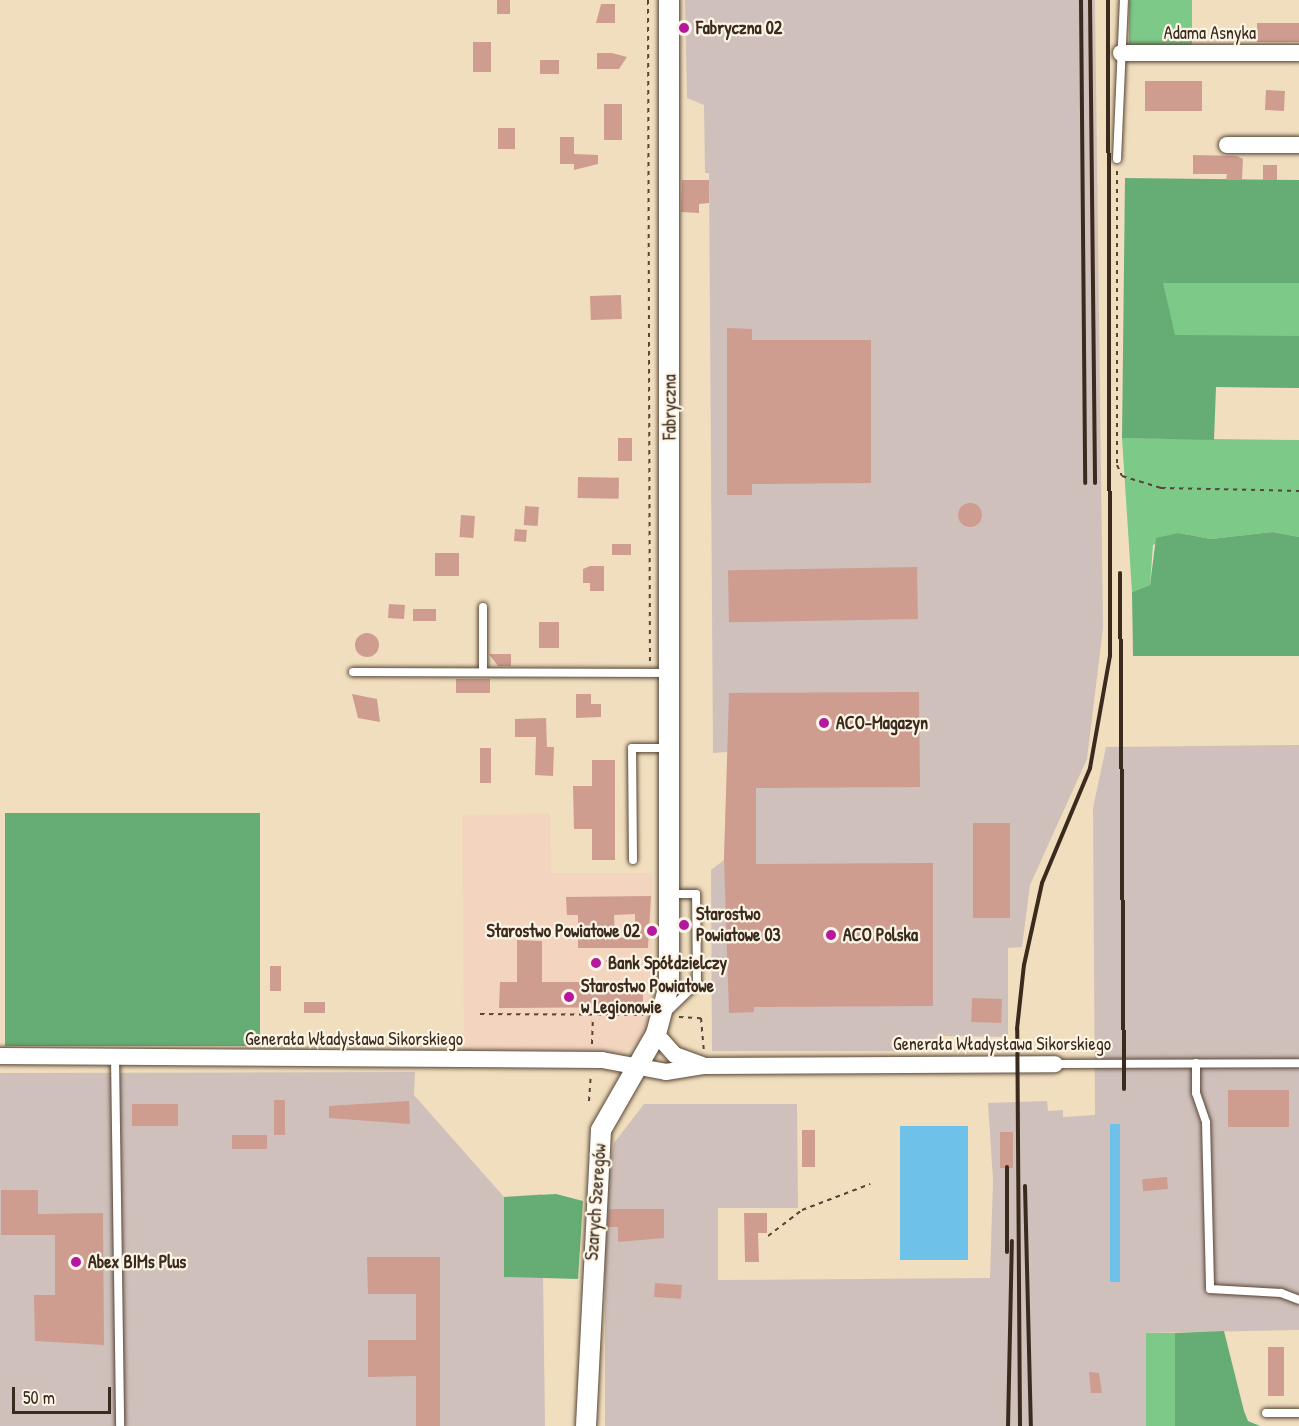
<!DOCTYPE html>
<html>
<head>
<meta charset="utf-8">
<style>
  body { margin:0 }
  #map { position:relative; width:1299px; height:1426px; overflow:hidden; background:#f1debe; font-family:"Patrick Hand",sans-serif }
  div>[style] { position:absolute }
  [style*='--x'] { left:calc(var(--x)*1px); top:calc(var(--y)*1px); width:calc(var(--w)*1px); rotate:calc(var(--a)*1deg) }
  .built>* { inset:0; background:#f3d4bf }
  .industrial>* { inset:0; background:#cfc0bb }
  .green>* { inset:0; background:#7cc988; transform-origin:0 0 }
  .forest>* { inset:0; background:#65ad74; transform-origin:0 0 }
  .water>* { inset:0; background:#6ec2ea; transform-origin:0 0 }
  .building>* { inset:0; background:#cf9c90; transform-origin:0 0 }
  .round { border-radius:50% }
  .path>* { height:2px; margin-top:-1px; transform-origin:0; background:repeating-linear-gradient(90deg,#564536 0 4.5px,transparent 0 9px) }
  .roads { filter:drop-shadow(0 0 2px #564536) drop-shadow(0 0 2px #564536) }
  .service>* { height:8px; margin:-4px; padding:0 4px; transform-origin:4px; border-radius:4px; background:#fff }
  .minor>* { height:16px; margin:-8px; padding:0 8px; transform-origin:8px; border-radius:8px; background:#fff }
  .tertiary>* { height:20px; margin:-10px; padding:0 10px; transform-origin:10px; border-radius:10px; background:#fff }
  .rail>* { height:4px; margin:-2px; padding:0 2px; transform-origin:2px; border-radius:2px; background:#3b2a1e }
  .dots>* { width:16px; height:16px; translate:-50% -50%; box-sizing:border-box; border:3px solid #fcf5e5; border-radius:50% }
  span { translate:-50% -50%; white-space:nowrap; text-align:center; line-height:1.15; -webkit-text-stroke:4.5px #fcf5e5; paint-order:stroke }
  .poi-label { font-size:18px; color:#3b2a1e; font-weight:700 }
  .left { translate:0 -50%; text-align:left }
  .right { translate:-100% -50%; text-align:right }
  .street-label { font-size:18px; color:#3b2a1e }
  .scale { position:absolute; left:12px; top:1387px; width:99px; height:27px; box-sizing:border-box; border:3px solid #3b2a1e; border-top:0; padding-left:8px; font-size:18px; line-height:21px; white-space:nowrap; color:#3b2a1e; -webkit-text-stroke:4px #fcf5e5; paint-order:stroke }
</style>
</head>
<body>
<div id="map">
  <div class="built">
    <i style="clip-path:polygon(550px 813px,551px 873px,652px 873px,652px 1018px,642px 1038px,621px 1053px,464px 1053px,462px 815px)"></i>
  </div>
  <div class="industrial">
    <i style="clip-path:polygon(685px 0,1095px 0,1103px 628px,1087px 759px,1030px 885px,1022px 947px,1008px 948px,1008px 1037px,945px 1036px,924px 1051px,712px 1051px,711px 870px,724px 860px,728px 752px,713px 753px,709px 173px,705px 173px,704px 105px,687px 98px)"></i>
    <i style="clip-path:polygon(1299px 745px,1299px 1330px,1146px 1333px,1147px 1426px,605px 1426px,605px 1192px,614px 1143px,644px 1104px,797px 1104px,798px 1208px,718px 1208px,718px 1280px,990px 1278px,993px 1180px,988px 1103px,1047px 1101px,1048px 1111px,1063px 1110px,1063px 1117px,1095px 1115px,1093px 808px,1106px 747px)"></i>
    <i style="clip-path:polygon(415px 1072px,414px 1095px,504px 1197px,542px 1194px,545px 1426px,0 1426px,0 1073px)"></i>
  </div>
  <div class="green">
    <i style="left:1129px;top:0;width:63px;height:48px"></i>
    <i style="left:1163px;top:283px;width:136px;height:53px"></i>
    <i style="clip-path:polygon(1122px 438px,1299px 440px,1299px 537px,1273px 532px,1211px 539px,1179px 533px,1153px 545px,1150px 585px,1132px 592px)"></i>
    <i style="left:1146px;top:1333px;width:29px;height:93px"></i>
  </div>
  <div class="forest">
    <i style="clip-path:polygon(1125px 178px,1299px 180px,1299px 283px,1163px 283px,1175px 335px,1299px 336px,1299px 388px,1216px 387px,1214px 440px,1122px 438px)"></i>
    <i style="clip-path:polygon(1273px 532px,1299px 537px,1299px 656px,1133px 656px,1132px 592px,1150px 585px,1156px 538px,1179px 533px,1211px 539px)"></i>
    <i style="left:5px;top:813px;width:255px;height:233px"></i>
    <i style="clip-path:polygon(556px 1194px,583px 1201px,578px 1279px,504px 1277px,504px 1197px)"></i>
    <i style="clip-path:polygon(1224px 1331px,1244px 1411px,1248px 1421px,1260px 1426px,1175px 1426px,1175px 1333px)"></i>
  </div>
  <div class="water">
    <i style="left:1110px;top:1124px;width:10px;height:158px"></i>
    <i style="left:900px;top:1126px;width:68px;height:134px"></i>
  </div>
  <div class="building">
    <i style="left:497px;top:0;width:13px;height:14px"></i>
    <i style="clip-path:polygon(601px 4px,615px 4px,615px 23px,596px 23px)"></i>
    <i style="left:1257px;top:23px;width:42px;height:19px"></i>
    <i style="left:473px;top:42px;width:18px;height:30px"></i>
    <i style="clip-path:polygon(597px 53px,612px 53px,627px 57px,619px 69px,597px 69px)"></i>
    <i style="left:540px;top:60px;width:19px;height:14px"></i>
    <i style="left:1145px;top:81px;width:57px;height:30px"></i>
    <i style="left:1266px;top:90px;width:19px;height:20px;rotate:3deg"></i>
    <i style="left:604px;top:104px;width:18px;height:36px"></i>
    <i style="left:498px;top:128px;width:17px;height:21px"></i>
    <i style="clip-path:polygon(560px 137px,574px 137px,574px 154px,598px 155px,598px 164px,574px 170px,574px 164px,560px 164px)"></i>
    <i style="clip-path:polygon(1193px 155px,1237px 156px,1243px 159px,1242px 180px,1226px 180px,1227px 174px,1193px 174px)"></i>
    <i style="left:1263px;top:165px;width:14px;height:15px"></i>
    <i style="clip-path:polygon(682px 180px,709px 180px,709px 203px,699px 204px,699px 213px,681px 212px)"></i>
    <i style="left:621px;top:295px;width:24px;height:31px;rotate:88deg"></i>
    <i style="clip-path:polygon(727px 328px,752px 329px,752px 340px,871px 340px,871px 483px,752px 484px,752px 495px,727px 495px)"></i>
    <i style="left:618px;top:438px;width:14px;height:23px"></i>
    <i style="left:578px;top:477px;width:41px;height:21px;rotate:1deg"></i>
    <i class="round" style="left:958px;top:503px;width:24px;height:24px"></i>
    <i style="left:525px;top:506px;width:14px;height:19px;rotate:4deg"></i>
    <i style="left:461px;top:515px;width:14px;height:22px;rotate:4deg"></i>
    <i style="left:515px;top:529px;width:12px;height:12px;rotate:5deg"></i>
    <i style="left:612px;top:544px;width:19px;height:11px"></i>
    <i style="left:435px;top:553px;width:24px;height:23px"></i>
    <i style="clip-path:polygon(590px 566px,604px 566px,604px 591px,590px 591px,590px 583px,583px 583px,583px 569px)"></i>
    <i style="left:917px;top:567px;width:52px;height:189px;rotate:89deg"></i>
    <i style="left:389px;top:604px;width:16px;height:14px;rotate:4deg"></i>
    <i style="left:413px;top:609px;width:23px;height:12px"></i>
    <i style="left:539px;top:622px;width:20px;height:26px"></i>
    <i class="round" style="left:355px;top:633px;width:24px;height:24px"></i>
    <i style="clip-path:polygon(489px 654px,511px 654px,511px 666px,498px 666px)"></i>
    <i style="left:456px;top:679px;width:34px;height:14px"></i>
    <i style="clip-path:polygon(919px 692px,920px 787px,756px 788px,756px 864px,933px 863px,933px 1006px,754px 1007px,754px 1012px,729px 1013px,724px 859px,729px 693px)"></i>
    <i style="clip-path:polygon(352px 694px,377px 699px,380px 722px,358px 718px)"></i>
    <i style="clip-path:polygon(576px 694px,591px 694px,591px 704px,601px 704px,601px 717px,576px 718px)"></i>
    <i style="clip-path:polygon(546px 718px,547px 747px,554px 747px,553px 776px,535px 775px,536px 737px,515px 737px,515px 719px)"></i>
    <i style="left:480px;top:748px;width:11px;height:35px"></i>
    <i style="clip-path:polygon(592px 760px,615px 760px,615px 860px,592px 860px,592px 829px,574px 829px,573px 786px,592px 786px)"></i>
    <i style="left:973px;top:823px;width:37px;height:95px"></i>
    <i style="clip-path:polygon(evenodd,651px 896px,648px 948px,578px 948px,578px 915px,567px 915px,566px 897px,651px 896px,635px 914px,635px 937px,615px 938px,614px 915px,635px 914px)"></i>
    <i style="clip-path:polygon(517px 940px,542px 941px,542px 982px,643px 982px,643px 1007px,499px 1008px,500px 982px,517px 982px)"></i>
    <i style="left:270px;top:966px;width:11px;height:25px"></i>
    <i style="left:972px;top:998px;width:30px;height:24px;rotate:2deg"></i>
    <i style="left:325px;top:1002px;width:11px;height:21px;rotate:90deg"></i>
    <i style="left:1228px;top:1090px;width:61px;height:37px"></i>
    <i style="left:274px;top:1100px;width:11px;height:35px"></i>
    <i style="clip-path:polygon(409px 1101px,410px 1124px,329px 1118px,329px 1106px)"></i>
    <i style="left:132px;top:1104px;width:46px;height:22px"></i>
    <i style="left:802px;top:1130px;width:13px;height:37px"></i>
    <i style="left:1013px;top:1132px;width:36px;height:13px;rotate:90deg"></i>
    <i style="left:232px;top:1135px;width:35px;height:14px"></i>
    <i style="left:1167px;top:1177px;width:12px;height:25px;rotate:85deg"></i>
    <i style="clip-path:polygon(1px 1190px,38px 1190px,38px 1214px,103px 1213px,104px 1345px,35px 1341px,34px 1295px,55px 1295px,55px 1235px,1px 1235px)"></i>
    <i style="clip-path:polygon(609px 1209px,664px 1209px,664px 1238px,618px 1242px,618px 1227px,608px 1227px)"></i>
    <i style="clip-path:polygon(744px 1213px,767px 1213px,767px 1233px,758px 1233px,759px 1262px,745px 1262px)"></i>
    <i style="clip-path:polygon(367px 1257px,440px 1257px,440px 1426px,416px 1426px,416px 1376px,368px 1377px,368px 1340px,416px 1340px,416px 1294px,368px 1294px)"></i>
    <i style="left:655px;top:1283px;width:27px;height:14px;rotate:4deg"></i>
    <i style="left:1268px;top:1347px;width:16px;height:49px"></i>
    <i style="clip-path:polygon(1089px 1372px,1099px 1373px,1102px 1393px,1091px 1393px)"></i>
  </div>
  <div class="path">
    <i style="--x:648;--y:0;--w:662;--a:89.83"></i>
    <i style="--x:1117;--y:171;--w:294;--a:90"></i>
    <i style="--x:1117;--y:465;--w:12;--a:66"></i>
    <i style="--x:1122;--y:476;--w:41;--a:17.1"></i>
    <i style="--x:1161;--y:488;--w:138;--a:1.2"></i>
    <i style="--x:606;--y:961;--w:48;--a:-1.2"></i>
    <i style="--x:480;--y:1014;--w:164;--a:0.3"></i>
    <i style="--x:679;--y:1017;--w:22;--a:3"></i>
    <i style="--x:701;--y:1018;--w:32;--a:85"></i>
    <i style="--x:592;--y:1044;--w:27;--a:-88"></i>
    <i style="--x:589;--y:1101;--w:27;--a:-86"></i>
    <i style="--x:768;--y:1236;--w:43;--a:-37.4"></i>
    <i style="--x:802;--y:1210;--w:73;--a:-20.9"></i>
  </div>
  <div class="roads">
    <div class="service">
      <i style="--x:1117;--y:159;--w:159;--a:-87.5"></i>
      <i style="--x:483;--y:607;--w:64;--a:90"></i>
      <i style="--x:353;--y:672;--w:315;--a:0.2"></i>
      <i style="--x:633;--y:860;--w:112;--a:-90.5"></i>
      <i style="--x:632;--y:748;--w:37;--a:0"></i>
      <i style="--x:667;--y:1012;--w:42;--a:-44"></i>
      <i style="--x:697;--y:983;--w:89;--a:-90.6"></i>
      <i style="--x:696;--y:894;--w:27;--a:180"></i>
      <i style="--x:115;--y:1057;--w:369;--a:89.2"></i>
      <i style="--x:1196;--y:1063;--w:30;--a:90"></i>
      <i style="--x:1196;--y:1093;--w:31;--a:71"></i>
      <i style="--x:1206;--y:1122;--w:167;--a:88.6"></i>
      <i style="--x:1210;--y:1289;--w:71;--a:3.2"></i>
      <i style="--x:1281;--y:1293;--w:19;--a:21"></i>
      <i style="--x:1055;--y:1064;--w:244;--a:-0.2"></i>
      <i style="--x:1266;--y:1413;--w:33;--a:0"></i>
    </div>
    <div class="minor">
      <i style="--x:1121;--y:53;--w:178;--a:0"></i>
      <i style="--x:1227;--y:145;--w:72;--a:0"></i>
      <i style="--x:656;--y:1034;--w:28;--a:48"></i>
      <i style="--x:675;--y:1055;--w:32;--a:20"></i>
      <i style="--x:705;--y:1066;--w:350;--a:-0.3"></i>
      <i style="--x:0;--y:1056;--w:602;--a:0.38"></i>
      <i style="--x:602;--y:1060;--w:65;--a:10.6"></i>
      <i style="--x:666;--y:1072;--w:39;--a:-9"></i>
    </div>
    <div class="tertiary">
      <i style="--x:586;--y:1426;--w:296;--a:-87.1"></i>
      <i style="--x:601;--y:1130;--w:111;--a:-60.2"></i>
      <i style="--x:656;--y:1034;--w:51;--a:-75.1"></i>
      <i style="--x:669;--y:985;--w:985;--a:-90"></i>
    </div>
  </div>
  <div class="rail">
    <i style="--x:1081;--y:0;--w:483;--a:89.5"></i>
    <i style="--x:1090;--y:0;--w:483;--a:89.4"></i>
    <i style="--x:1120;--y:573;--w:516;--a:89.56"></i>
    <i style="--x:1007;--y:1167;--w:85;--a:90"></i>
    <i style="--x:1025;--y:1186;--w:240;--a:88.6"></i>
    <i style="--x:1008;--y:1426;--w:185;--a:-88.8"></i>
    <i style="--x:1020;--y:1426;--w:397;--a:-90.4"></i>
    <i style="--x:1017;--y:1029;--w:64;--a:-83.8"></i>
    <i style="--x:1024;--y:965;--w:84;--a:-77.6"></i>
    <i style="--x:1042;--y:883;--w:125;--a:-67.3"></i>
    <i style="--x:1090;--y:768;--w:114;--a:-79.9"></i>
    <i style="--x:1110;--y:656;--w:656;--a:-90.17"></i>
  </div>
  <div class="dots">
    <i style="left:684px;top:28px;background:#b5179e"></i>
    <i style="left:824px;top:723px;background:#b5179e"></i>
    <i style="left:684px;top:925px;background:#b5179e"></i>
    <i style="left:652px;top:931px;background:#b5179e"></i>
    <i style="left:831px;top:935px;background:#b5179e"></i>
    <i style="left:596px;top:963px;background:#b5179e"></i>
    <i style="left:569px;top:997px;background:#b5179e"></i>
    <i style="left:76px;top:1262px;background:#b5179e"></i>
  </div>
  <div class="poi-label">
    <span class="left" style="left:696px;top:28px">Fabryczna 02</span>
    <span class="left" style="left:836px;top:723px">ACO-Magazyn</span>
    <span class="left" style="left:696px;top:925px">Starostwo<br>Powiatowe 03</span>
    <span class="right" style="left:640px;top:931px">Starostwo Powiatowe 02</span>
    <span class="left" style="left:843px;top:935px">ACO Polska</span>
    <span class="left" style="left:608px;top:963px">Bank Spółdzielczy</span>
    <span class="left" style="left:581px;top:997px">Starostwo Powiatowe<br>w Legionowie</span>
    <span class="left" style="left:88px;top:1262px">Abex BIMs Plus</span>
  </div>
  <div class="street-label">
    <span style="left:1210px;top:33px">Adama Asnyka</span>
    <span style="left:670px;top:407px;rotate:-90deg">Fabryczna</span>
    <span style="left:354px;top:1039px">Generała Władysława Sikorskiego</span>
    <span style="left:1002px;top:1044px">Generała Władysława Sikorskiego</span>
    <span style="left:596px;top:1202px;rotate:-86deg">Szarych Szeregów</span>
  </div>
  <div class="scale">50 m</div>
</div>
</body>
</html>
